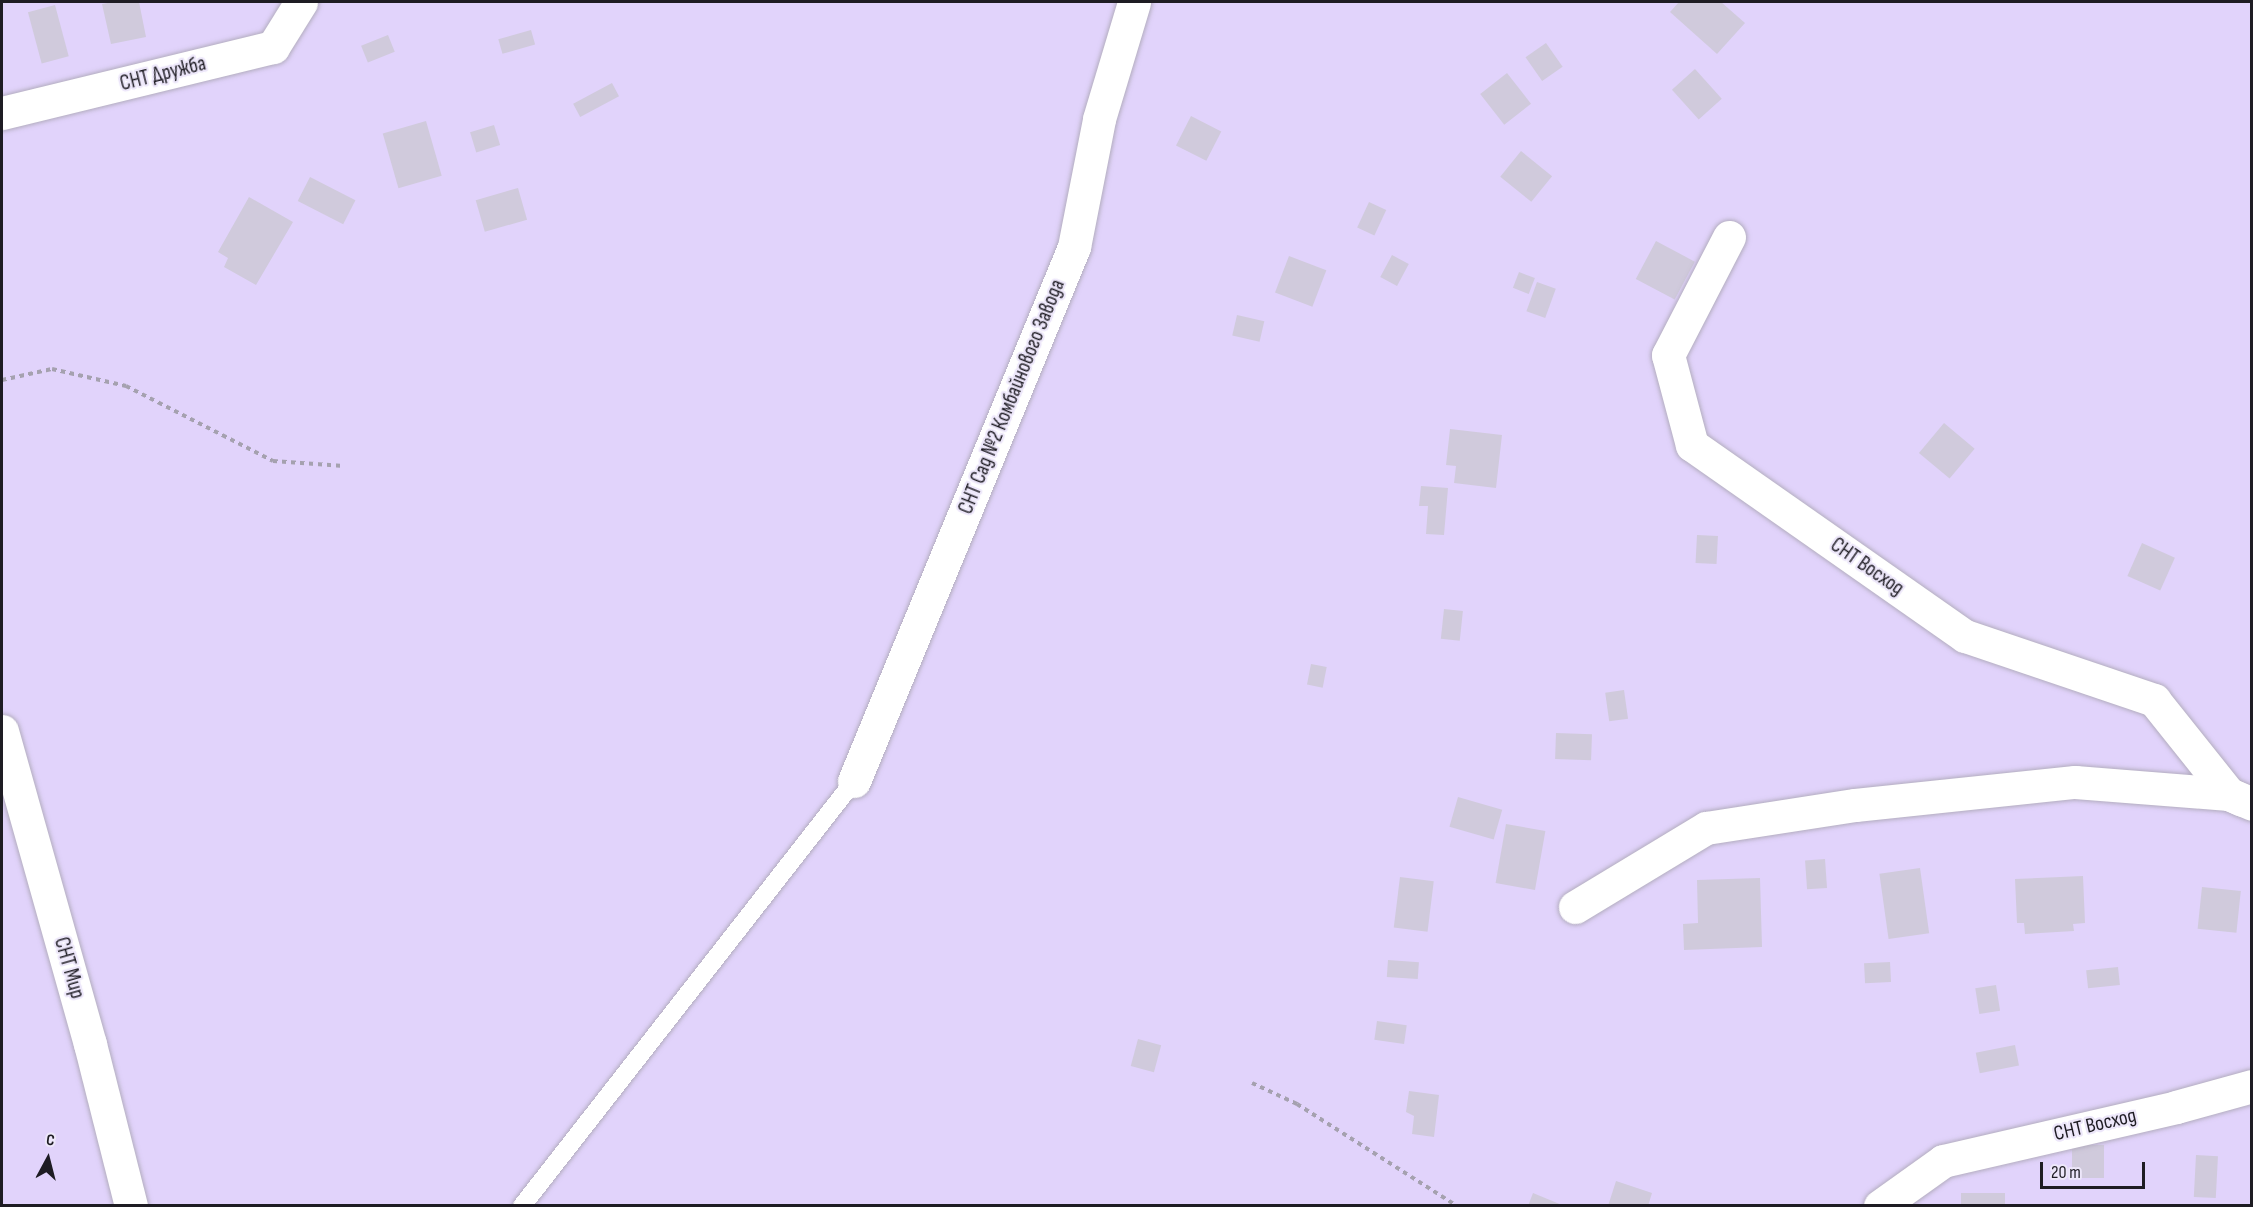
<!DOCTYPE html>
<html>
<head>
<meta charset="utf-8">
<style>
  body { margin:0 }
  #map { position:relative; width:2253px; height:1207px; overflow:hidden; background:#ede7fa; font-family:"Sofia Sans Condensed",sans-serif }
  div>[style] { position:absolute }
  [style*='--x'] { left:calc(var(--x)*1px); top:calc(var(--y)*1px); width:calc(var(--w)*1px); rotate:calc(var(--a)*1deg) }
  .green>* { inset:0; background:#e1d3fb; transform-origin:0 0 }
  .building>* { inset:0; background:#d0cadc; transform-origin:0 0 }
  .path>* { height:4px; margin-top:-2px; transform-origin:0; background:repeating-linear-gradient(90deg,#a5a1af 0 4.5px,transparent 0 9px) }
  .roads { filter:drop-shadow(0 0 2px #b3adbf) drop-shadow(0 0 2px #b3adbf) }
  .service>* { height:18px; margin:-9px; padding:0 9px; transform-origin:9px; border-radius:9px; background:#fff }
  .minor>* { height:33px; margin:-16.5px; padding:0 16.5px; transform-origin:16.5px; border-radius:16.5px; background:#fff }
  span { translate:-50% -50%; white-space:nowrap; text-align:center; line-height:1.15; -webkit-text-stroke:4.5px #ede7fa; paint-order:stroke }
  .street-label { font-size:21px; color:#1e1c23 }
  .frame { position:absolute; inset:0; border:3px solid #1e1c23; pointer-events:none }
  .north { position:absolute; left:18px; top:1129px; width:60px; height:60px; -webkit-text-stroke:4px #ede7fa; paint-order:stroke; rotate:7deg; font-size:16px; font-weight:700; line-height:24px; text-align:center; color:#1e1c23 }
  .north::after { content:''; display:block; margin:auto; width:21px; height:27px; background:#1e1c23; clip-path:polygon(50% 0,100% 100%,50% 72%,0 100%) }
  .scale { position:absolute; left:2040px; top:1162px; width:105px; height:27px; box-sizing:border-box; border:3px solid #1e1c23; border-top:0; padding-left:8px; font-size:18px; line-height:21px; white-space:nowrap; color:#1e1c23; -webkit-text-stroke:4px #ede7fa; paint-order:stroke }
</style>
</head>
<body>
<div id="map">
  <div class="green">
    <i style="left:2px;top:2px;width:2249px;height:1204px"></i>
  </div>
  <div class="building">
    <i style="clip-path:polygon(113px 2px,139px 2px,146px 37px,111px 44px,102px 4px)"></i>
    <i style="clip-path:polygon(1679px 2px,1721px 2px,1745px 23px,1717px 54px,1670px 12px)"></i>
    <i style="left:55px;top:5px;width:53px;height:28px;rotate:75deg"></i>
    <i style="left:531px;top:30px;width:15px;height:34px;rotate:74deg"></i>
    <i style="left:388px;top:35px;width:18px;height:29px;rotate:68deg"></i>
    <i style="left:1546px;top:43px;width:29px;height:25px;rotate:55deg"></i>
    <i style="left:1695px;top:69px;width:40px;height:31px;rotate:48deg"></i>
    <i style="left:1507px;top:73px;width:39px;height:34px;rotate:52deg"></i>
    <i style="left:612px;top:83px;width:15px;height:44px;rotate:62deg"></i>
    <i style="left:1191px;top:116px;width:34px;height:33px;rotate:27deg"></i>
    <i style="left:426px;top:121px;width:57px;height:45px;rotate:74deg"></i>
    <i style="left:494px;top:125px;width:21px;height:25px;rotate:73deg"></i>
    <i style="left:1521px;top:151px;width:40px;height:33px;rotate:39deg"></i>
    <i style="left:310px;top:177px;width:51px;height:27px;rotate:27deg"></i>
    <i style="left:518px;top:188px;width:33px;height:44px;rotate:74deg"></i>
    <i style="clip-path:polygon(249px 197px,293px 222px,256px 285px,224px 267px,228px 258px,218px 252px)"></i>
    <i style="left:1369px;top:202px;width:19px;height:28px;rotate:25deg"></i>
    <i style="left:1656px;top:241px;width:44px;height:43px;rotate:28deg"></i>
    <i style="left:1392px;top:255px;width:19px;height:25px;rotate:28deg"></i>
    <i style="left:1289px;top:256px;width:40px;height:39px;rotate:21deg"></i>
    <i style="left:1519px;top:272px;width:17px;height:17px;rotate:21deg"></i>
    <i style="left:1537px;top:282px;width:20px;height:31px;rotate:20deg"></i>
    <i style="left:1237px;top:315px;width:28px;height:21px;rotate:13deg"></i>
    <i style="left:1944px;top:423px;width:40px;height:39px;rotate:40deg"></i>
    <i style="clip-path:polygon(1450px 429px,1502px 435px,1496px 488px,1454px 483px,1456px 466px,1446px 465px)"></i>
    <i style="clip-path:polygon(1421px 486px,1448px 488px,1444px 535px,1426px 534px,1428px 506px,1419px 506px)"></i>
    <i style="left:1697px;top:535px;width:21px;height:28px;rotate:3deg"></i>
    <i style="left:2142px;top:543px;width:36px;height:36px;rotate:24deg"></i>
    <i style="left:1444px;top:609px;width:19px;height:30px;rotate:6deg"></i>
    <i style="left:1311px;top:664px;width:16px;height:21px;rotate:11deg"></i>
    <i style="left:1624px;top:690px;width:29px;height:19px;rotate:82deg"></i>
    <i style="left:1556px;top:733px;width:36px;height:26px;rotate:2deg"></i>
    <i style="left:1458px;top:797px;width:46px;height:31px;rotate:16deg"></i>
    <i style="left:1506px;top:824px;width:40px;height:60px;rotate:10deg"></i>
    <i style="left:1825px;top:859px;width:29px;height:20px;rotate:86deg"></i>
    <i style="left:1920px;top:868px;width:66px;height:41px;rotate:82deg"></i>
    <i style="clip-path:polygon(2083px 876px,2085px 923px,2073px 924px,2074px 931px,2025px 934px,2024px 923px,2017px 923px,2015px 879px)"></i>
    <i style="left:1400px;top:877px;width:34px;height:51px;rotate:7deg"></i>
    <i style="clip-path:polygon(1760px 878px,1762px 947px,1684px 950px,1683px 924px,1698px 923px,1697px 880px)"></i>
    <i style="left:2202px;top:887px;width:39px;height:42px;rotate:6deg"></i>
    <i style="left:1388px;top:960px;width:31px;height:17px;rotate:4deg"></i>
    <i style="left:1890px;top:962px;width:20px;height:26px;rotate:87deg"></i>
    <i style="left:2118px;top:967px;width:18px;height:32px;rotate:84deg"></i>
    <i style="left:1996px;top:985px;width:26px;height:21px;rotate:81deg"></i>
    <i style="left:1377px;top:1021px;width:30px;height:19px;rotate:8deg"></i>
    <i style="left:1138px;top:1039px;width:24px;height:28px;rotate:15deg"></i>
    <i style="left:2015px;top:1045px;width:21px;height:40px;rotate:79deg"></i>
    <i style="clip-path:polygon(1409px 1091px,1439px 1095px,1434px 1137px,1412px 1134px,1414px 1116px,1406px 1112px)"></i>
    <i style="left:2072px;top:1145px;width:32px;height:33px"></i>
    <i style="left:2196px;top:1155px;width:22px;height:42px;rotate:3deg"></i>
    <i style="clip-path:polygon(1616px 1181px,1652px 1193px,1648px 1206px,1608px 1206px)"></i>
    <i style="clip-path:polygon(1533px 1193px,1562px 1205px,1562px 1206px,1528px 1206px)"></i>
    <i style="left:2005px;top:1193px;width:13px;height:44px;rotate:90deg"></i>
  </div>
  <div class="path">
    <i style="--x:2;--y:380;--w:51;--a:-12.4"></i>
    <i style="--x:52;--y:369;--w:76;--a:12.9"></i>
    <i style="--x:126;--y:386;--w:165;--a:27"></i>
    <i style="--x:273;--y:461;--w:71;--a:4"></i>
    <i style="--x:1252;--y:1083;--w:50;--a:25"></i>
    <i style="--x:1297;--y:1104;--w:190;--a:32.5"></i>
  </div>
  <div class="roads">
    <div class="service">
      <i style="--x:522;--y:1206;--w:539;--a:-52"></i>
    </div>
    <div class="minor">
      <i style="--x:2;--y:113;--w:279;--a:-13.7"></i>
      <i style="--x:273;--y:47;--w:53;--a:-58.1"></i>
      <i style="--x:1729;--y:237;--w:133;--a:117.3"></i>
      <i style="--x:1668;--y:355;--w:93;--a:75.1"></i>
      <i style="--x:1692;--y:445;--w:333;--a:35"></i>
      <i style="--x:1965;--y:636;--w:200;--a:18.7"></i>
      <i style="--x:2154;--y:700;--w:120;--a:51.4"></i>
      <i style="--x:2229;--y:794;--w:25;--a:23"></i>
      <i style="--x:2;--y:731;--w:325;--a:74.3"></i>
      <i style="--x:90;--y:1044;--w:167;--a:75.8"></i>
      <i style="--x:854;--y:781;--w:578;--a:-67.61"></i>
      <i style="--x:1074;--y:247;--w:130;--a:-78.9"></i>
      <i style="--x:1099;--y:119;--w:122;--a:-73.3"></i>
      <i style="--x:1575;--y:907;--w:153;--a:-31.1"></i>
      <i style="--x:1706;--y:828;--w:151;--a:-8.8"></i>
      <i style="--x:1855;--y:805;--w:221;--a:-6"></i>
      <i style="--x:2075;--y:782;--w:154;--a:4.5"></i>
      <i style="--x:2229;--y:794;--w:14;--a:25"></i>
      <i style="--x:1880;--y:1206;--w:77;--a:-35.5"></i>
      <i style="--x:1943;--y:1161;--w:239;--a:-13"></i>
      <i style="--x:2176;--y:1107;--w:79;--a:-15.4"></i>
    </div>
  </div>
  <div class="street-label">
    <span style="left:163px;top:74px;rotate:-14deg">СНТ Дружба</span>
    <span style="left:1012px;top:397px;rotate:-68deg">СНТ Сад №2 Комбайнового Завода</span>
    <span style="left:1867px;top:567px;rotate:35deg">СНТ Восход</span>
    <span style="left:69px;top:968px;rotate:74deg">СНТ Мир</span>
    <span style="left:2095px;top:1125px;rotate:-13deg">СНТ Восход</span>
  </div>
  <div class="frame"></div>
  <div class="north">С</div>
  <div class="scale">20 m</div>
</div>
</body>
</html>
